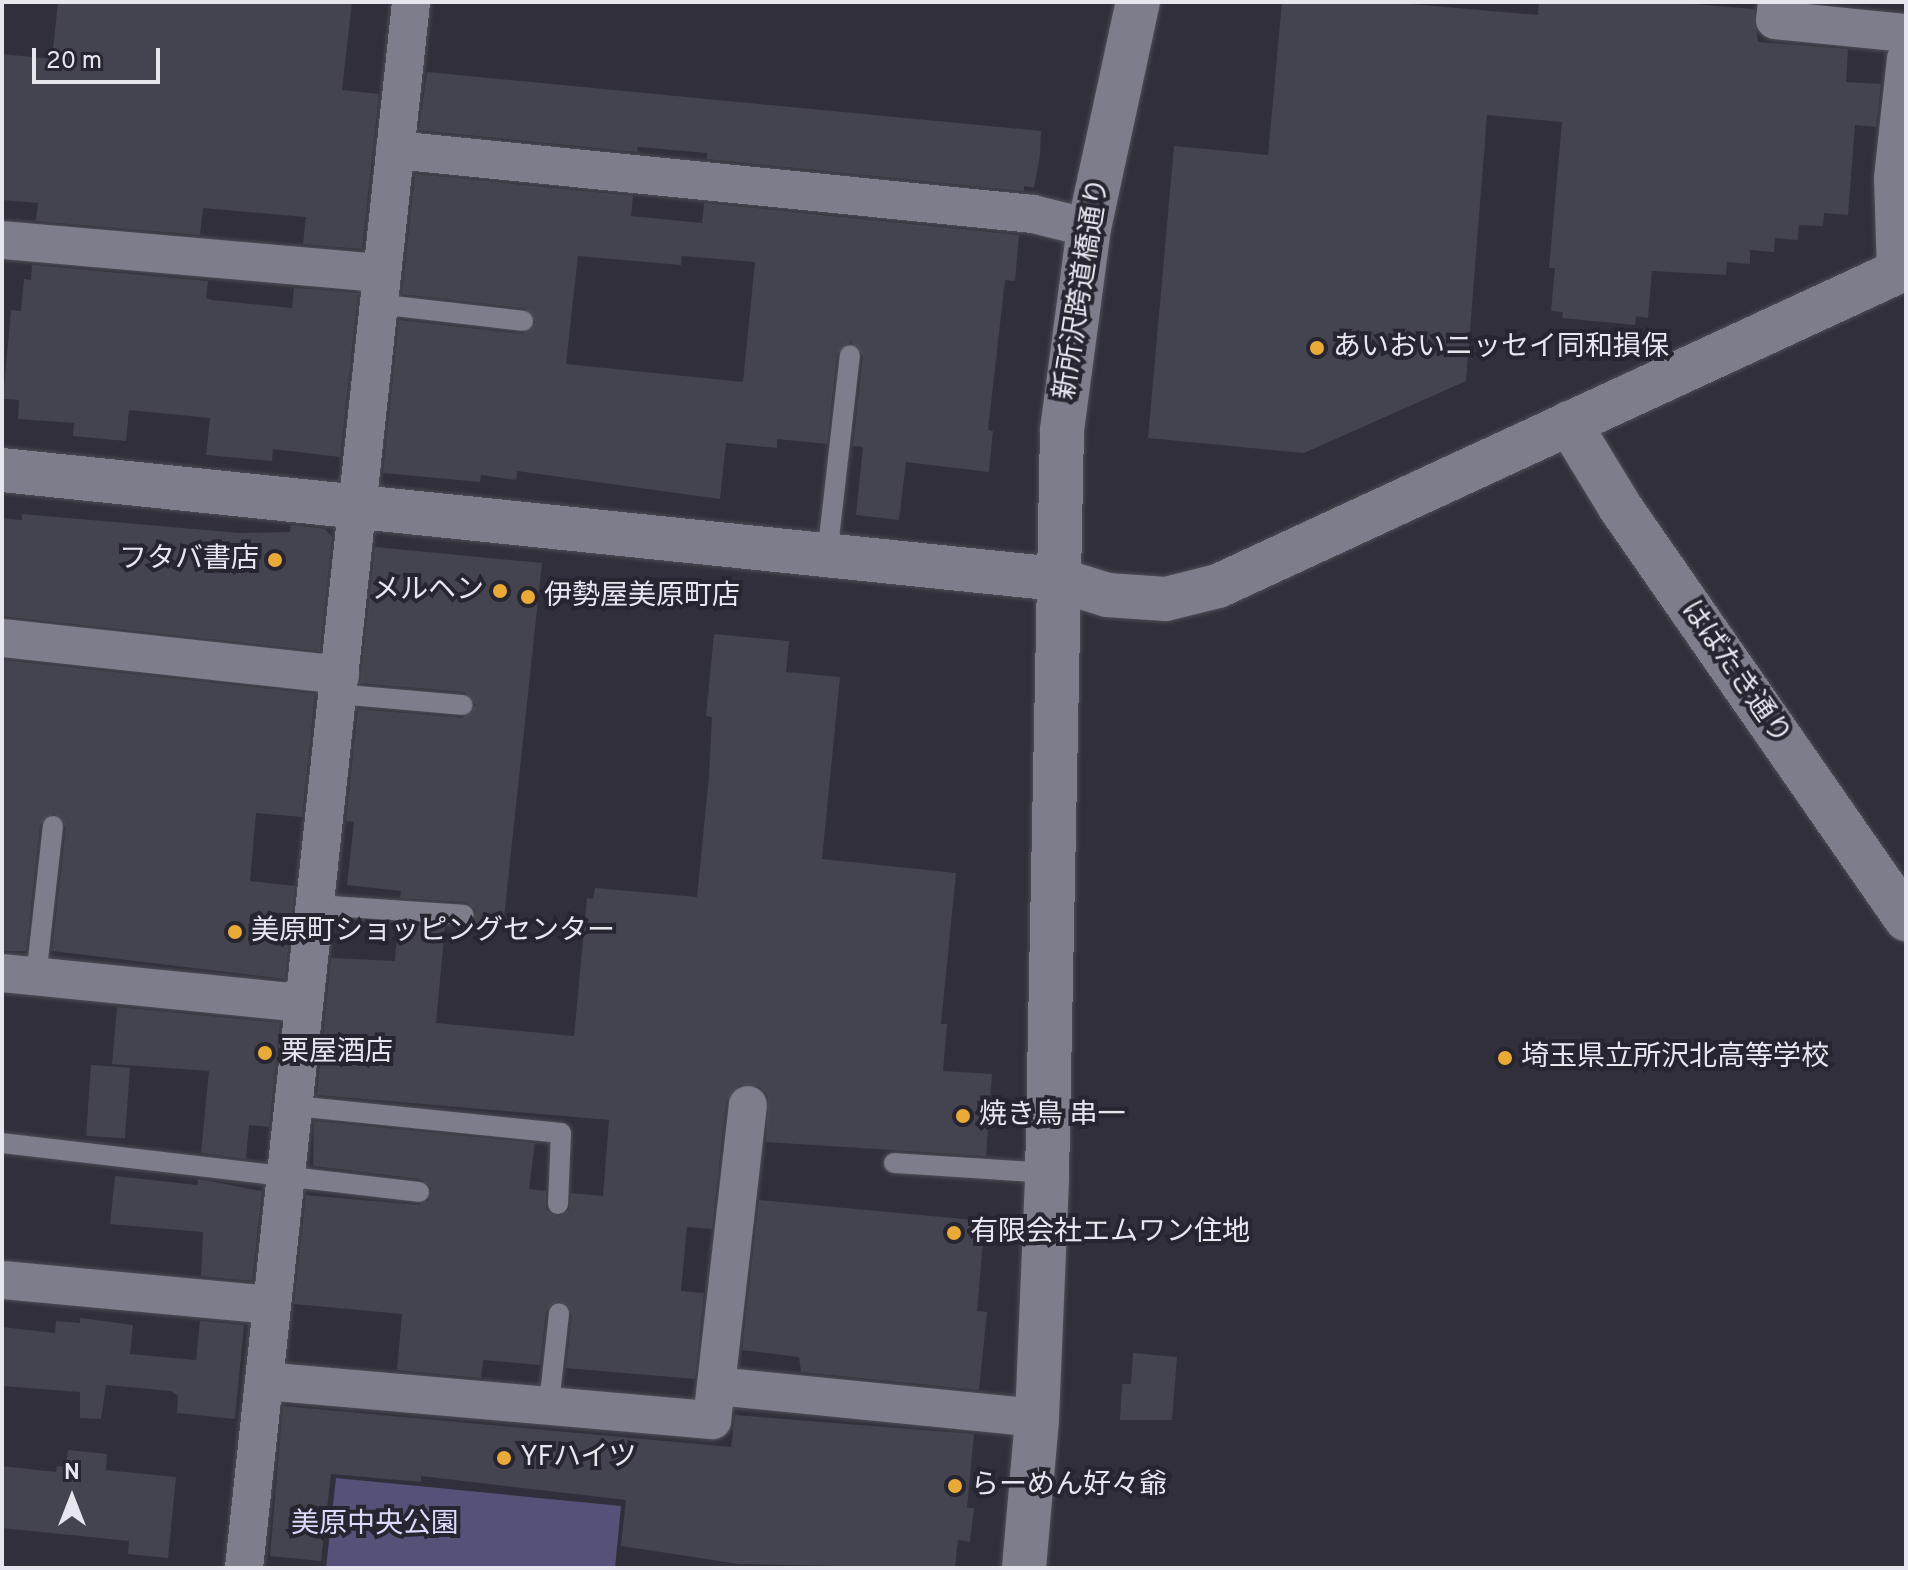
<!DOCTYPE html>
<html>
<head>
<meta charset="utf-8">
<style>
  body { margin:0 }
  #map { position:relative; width:1908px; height:1570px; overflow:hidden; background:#302f3b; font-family:Overpass,"Noto Sans JP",sans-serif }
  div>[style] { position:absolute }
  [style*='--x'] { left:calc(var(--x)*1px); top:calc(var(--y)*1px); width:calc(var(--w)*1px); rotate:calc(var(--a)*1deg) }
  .green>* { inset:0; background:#555178 }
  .building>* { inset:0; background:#444450; transform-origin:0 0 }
  .roads { filter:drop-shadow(0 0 2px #4e4d56) drop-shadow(0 0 2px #4e4d56) }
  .service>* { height:20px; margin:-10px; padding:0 10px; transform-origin:10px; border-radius:10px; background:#7e7d8b }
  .minor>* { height:38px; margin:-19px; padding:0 19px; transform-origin:19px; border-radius:19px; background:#7e7d8b }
  .tertiary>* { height:44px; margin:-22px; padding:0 22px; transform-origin:22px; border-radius:22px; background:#7e7d8b }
  .dots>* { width:22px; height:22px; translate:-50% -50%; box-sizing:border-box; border:4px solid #262530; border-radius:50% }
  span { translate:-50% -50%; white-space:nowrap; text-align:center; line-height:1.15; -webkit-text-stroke:8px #262530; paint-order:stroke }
  .street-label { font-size:28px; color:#e7e6ee }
  .poi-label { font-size:28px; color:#e7e6ee }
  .left { translate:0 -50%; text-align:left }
  .right { translate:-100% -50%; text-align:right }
  .park-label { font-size:28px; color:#dbdafc }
  .frame { position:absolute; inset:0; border:4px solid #e7e6ee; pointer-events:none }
  .north { position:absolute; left:32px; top:1458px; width:80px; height:80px; -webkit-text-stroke:6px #262530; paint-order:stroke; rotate:0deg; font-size:22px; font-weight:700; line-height:32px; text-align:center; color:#e7e6ee }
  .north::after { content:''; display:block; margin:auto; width:28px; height:36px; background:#e7e6ee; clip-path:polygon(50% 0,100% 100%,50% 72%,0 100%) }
  .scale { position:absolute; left:32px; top:48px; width:128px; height:36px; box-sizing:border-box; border:4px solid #e7e6ee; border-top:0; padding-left:10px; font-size:24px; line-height:28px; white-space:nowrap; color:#e7e6ee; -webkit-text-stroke:6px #262530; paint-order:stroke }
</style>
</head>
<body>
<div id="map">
  <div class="green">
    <i style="clip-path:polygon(336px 1478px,621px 1506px,615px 1568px,326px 1568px)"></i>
  </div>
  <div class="building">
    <i style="clip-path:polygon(58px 2px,352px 2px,342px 90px,379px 94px,362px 249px,303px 244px,306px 217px,203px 208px,200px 235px,36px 221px,38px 203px,2px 200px,2px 54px,52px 59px)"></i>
    <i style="clip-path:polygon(1282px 2px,1387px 2px,1538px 15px,1539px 2px,1669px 2px,1754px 9px,1758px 42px,1848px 49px,1846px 82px,1881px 84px,1876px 127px,1855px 125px,1848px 215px,1824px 213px,1823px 226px,1799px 225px,1798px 240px,1775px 238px,1774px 252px,1750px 250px,1750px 264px,1727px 262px,1726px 275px,1652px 271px,1648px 318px,1636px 316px,1635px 325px,1562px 318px,1563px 312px,1551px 311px,1555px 268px,1549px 268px,1562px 122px,1487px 115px,1466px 381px,1304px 453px,1148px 438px,1174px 146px,1268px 155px)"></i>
    <i style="clip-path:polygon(427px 72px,1041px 131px,1040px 155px,1034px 188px,1024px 186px,1024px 191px,707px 159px,707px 153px,638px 147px,637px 152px,419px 130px)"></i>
    <i style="clip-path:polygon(evenodd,415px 174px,633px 196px,631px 216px,702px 223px,704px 203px,1019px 235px,1015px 281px,1005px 280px,988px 430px,993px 431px,989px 472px,906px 462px,899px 520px,856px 515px,863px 447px,853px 446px,863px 356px,851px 342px,837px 354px,827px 444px,777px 439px,777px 448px,726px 443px,720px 499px,517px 471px,516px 480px,481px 475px,480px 482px,383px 473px,399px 320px,522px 334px,536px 322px,524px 308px,402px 294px,415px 174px,578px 256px,681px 265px,682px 256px,755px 262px,743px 382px,566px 364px,578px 256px)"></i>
    <i style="clip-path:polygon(32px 265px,208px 281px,206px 298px,212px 300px,292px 308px,294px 288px,358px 293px,340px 457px,273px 449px,272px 461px,206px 455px,210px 418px,129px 410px,126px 441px,73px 436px,74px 423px,18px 419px,19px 400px,3px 399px,11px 310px,21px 311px,24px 279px,31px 280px)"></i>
    <i style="clip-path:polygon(22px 514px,240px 533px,290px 532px,291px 525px,325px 529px,332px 537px,320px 651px,2px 616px,2px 518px,22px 520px)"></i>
    <i style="clip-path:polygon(375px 547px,542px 563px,503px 927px,473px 924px,476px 910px,466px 902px,400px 898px,401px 891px,347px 885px,354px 822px,346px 821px,358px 709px,462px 718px,476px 705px,464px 692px,360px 683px)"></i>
    <i style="clip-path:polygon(714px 634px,789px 641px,786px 672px,840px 677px,822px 859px,956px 873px,941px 1024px,947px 1024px,943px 1071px,992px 1074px,986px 1156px,766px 1142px,768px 1096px,760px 1087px,740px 1085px,726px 1102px,712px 1229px,687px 1227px,681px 1291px,704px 1293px,695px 1379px,566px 1368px,572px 1315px,560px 1301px,546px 1312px,540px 1365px,483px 1360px,481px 1378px,397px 1370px,402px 1314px,294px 1304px,306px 1195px,418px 1205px,429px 1200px,431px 1188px,421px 1179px,313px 1166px,314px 1121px,535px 1143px,529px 1189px,546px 1191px,546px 1209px,558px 1217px,569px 1210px,571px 1193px,603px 1196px,609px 1120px,317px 1095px,331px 958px,395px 961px,398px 924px,445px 927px,436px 1023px,574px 1036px,587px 898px,593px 899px,595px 888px,697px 897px,709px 776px,712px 717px,706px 716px)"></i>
    <i style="clip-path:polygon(2px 660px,315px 694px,302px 817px,256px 813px,250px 881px,295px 886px,285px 979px,52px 951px,66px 827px,54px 813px,40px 825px,26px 951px,2px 951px)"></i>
    <i style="clip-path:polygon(117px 1007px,280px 1023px,269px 1127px,249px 1125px,246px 1159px,201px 1153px,209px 1071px,112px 1064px)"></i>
    <i style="left:91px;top:1065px;width:39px;height:71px;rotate:4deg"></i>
    <i style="clip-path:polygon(115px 1176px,197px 1185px,198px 1179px,262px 1191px,252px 1281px,201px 1276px,203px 1232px,110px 1224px)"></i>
    <i style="clip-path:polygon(759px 1200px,985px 1221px,977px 1311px,987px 1312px,979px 1390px,801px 1372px,799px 1357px,742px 1350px)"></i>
    <i style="clip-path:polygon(80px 1318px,133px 1325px,130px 1354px,196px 1360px,200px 1321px,244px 1325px,235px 1419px,177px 1413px,178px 1396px,171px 1391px,106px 1385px,101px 1419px,80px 1418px,80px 1392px,2px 1386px,2px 1327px,55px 1333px,56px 1321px,80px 1323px)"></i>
    <i style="clip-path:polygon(1133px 1353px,1177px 1357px,1172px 1420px,1120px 1420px,1122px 1384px,1131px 1384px)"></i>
    <i style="clip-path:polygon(283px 1406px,731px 1447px,735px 1415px,974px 1434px,967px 1508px,974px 1508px,970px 1542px,958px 1540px,955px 1568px,739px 1564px,621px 1546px,626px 1500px,421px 1476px,421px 1482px,331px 1474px,321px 1561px,270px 1556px)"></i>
    <i style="clip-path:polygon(68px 1450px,107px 1454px,106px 1470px,176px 1477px,168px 1558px,128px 1554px,129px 1541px,2px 1528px,2px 1466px,56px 1472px,57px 1466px,66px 1467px)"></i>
  </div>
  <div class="roads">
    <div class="service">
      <i style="--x:377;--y:304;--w:147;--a:6.6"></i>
      <i style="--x:827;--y:556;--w:202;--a:-83.5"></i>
      <i style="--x:337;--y:694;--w:126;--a:5"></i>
      <i style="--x:315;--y:905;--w:149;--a:3.8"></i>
      <i style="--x:36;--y:977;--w:152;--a:-83.6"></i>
      <i style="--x:295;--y:1106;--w:267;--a:5.8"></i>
      <i style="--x:561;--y:1133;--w:71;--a:92.4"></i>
      <i style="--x:2;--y:1143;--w:420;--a:6.7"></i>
      <i style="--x:894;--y:1163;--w:153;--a:3.7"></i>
      <i style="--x:549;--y:1404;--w:91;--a:-83.7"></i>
    </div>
    <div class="minor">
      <i style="--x:1777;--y:2;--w:18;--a:96"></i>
      <i style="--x:1775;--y:20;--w:132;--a:5.7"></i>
      <i style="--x:395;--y:150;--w:641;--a:5.73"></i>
      <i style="--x:1033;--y:214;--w:58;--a:14"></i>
      <i style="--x:2;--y:240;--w:380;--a:5"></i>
      <i style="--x:1896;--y:272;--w:94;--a:-91.8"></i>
      <i style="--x:1893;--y:178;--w:120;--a:-83.8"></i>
      <i style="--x:2;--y:638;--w:340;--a:6.2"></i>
      <i style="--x:2;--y:973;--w:301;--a:5.7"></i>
      <i style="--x:2;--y:1280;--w:269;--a:5.3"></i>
      <i style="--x:264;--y:1381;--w:450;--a:5"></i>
      <i style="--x:712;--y:1420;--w:317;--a:-83.5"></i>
      <i style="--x:716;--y:1386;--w:323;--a:5.7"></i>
      <i style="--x:244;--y:1568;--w:1575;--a:-83.91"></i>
    </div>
    <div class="tertiary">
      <i style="--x:1569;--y:423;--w:98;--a:58.7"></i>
      <i style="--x:1620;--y:507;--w:502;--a:55.23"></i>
      <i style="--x:2;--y:470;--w:1060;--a:5.9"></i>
      <i style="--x:1056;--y:579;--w:53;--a:17.4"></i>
      <i style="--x:1107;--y:595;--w:59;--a:3.9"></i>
      <i style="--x:1166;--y:599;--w:54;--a:-14"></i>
      <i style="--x:1218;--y:586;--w:758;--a:-24.81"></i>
      <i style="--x:1024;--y:1568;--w:151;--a:-85"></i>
      <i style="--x:1037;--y:1418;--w:241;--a:-87.6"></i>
      <i style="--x:1047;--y:1177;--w:747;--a:-88.85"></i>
      <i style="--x:1062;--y:430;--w:204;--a:-82.4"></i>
      <i style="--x:1089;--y:228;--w:231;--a:-77.8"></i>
    </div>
  </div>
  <div class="dots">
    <i style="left:1317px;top:348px;background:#e9aa38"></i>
    <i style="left:275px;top:560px;background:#e9aa38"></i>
    <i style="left:500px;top:591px;background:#e9aa38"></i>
    <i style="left:528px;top:597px;background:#e9aa38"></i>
    <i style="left:235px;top:932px;background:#e9aa38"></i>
    <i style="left:265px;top:1053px;background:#e9aa38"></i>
    <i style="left:1505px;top:1058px;background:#e9aa38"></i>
    <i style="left:963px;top:1116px;background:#e9aa38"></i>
    <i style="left:954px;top:1233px;background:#e9aa38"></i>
    <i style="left:504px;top:1458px;background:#e9aa38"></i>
    <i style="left:955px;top:1486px;background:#e9aa38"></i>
  </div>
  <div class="street-label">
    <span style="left:1083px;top:289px;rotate:-81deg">新所沢跨道橋通り</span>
    <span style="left:1735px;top:673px;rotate:55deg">はばたき通り</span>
  </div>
  <div class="poi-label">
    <span class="left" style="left:1333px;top:348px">あいおいニッセイ同和損保</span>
    <span class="right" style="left:259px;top:560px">フタバ書店</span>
    <span class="right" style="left:484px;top:591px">メルヘン</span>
    <span class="left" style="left:544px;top:597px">伊勢屋美原町店</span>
    <span class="left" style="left:251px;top:932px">美原町ショッピングセンター</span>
    <span class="left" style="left:281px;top:1053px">栗屋酒店</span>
    <span class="left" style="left:1521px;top:1058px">埼玉県立所沢北高等学校</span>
    <span class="left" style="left:979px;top:1116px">焼き鳥 串一</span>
    <span class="left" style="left:970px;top:1233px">有限会社エムワン住地</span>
    <span class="left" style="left:520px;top:1458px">YFハイツ</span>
    <span class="left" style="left:971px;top:1486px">らーめん好々爺</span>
  </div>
  <div class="park-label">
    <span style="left:375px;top:1525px">美原中央公園</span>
  </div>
  <div class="frame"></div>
  <div class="north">N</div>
  <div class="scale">20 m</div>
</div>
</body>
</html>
